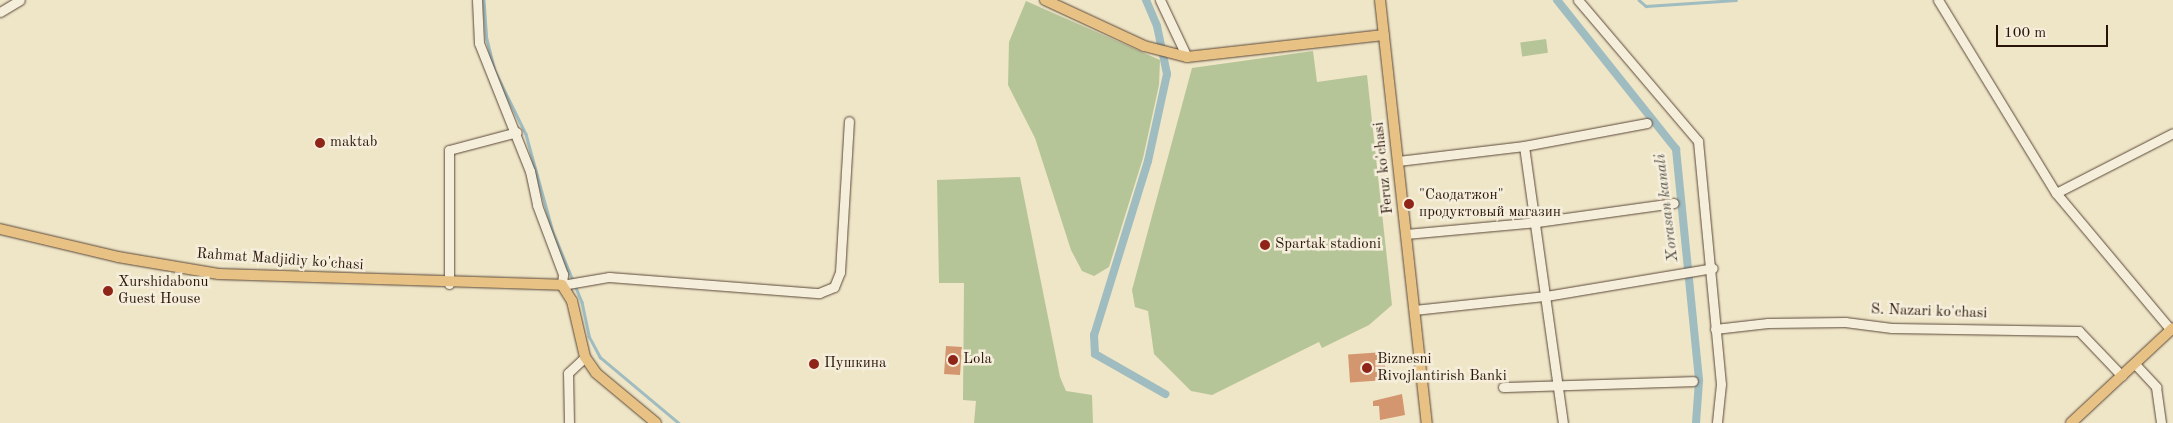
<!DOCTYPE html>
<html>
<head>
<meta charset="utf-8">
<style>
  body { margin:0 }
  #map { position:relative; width:2173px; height:423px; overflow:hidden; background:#efe5c7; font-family:"Old Standard TT",serif }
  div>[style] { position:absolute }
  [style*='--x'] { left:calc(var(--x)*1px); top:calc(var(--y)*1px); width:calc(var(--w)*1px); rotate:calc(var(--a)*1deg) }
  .green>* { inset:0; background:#b6c598; transform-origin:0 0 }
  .stream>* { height:2.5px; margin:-1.25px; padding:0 1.25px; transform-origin:1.25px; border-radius:1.25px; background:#9fbcc0 }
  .canal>* { height:8px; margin:-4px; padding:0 4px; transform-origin:4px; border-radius:4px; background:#9fbcc0 }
  .building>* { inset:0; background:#d3966e; transform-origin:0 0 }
  .roads { filter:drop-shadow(0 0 1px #5a4838) drop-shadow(0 0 1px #5a4838) }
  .minor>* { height:9px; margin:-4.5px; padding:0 4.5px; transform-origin:4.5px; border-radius:4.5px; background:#f5eedb }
  .major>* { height:10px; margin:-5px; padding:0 5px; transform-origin:5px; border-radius:5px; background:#e8c284 }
  .dots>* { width:14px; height:14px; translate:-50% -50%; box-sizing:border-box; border:2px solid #f5eedb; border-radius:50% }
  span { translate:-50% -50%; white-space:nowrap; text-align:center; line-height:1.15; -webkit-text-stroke:5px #f5eedb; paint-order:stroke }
  .poi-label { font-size:15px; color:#281409 }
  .left { translate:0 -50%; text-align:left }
  .street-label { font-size:15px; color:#281409 }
  .water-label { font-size:16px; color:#524f49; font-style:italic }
  .scale { position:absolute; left:1996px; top:25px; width:112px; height:22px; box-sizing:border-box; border:2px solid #281409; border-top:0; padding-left:6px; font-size:15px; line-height:18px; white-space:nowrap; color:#281409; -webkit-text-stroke:4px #f5eedb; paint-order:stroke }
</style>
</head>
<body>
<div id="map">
  <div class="green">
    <i style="clip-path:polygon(1026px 1px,1160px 60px,1159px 85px,1143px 158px,1109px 267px,1094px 276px,1082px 271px,1071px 250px,1035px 138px,1008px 85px,1009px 42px)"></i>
    <i style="left:1546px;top:39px;width:14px;height:26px;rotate:82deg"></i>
    <i style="clip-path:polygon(1313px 51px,1317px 82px,1367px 75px,1392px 305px,1369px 325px,1322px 348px,1319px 342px,1212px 395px,1191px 391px,1154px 354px,1148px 311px,1135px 307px,1132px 290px,1192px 68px)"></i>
    <i style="clip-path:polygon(1020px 177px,1060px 377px,1066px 391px,1092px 395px,1093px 423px,974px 423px,976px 401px,963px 400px,964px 283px,939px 283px,937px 180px)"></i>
  </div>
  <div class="stream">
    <i style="--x:484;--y:0;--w:39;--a:86"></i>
    <i style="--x:487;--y:39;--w:33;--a:76"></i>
    <i style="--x:495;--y:71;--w:70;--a:63.8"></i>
    <i style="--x:526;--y:134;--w:102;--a:74.6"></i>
    <i style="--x:553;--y:232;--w:76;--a:67.5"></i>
    <i style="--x:582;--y:302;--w:35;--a:78"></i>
    <i style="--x:589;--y:336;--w:24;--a:62"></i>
    <i style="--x:600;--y:357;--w:103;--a:39.9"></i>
    <i style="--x:1639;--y:0;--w:9;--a:41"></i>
    <i style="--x:1646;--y:6;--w:90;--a:-3.8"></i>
  </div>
  <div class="canal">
    <i style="--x:1146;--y:0;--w:28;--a:67"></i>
    <i style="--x:1157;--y:26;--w:49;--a:78.2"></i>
    <i style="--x:1167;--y:74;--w:89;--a:102.3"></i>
    <i style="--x:1148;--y:161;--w:182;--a:107.2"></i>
    <i style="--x:1094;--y:335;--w:19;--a:87"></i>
    <i style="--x:1095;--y:354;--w:81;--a:29.7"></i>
    <i style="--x:1557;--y:0;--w:191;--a:51.4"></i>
    <i style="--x:1676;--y:149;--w:233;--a:84.3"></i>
    <i style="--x:1699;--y:381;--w:42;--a:94.1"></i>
  </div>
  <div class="building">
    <i style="left:946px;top:346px;width:16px;height:28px;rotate:4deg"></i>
    <i style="left:1384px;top:352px;width:28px;height:36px;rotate:86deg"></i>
    <i style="clip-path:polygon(1402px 394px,1405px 415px,1380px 420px,1379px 406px,1373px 406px,1373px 401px)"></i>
  </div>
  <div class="roads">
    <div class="minor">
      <i style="--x:477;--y:0;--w:43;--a:87.3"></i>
      <i style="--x:479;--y:43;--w:138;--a:68.3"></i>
      <i style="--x:530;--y:171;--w:35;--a:78"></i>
      <i style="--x:537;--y:205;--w:74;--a:69.4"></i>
      <i style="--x:563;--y:274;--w:11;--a:95"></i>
      <i style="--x:562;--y:285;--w:48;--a:-9.7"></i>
      <i style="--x:609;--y:277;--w:211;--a:4.4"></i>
      <i style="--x:819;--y:293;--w:16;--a:-22"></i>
      <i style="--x:834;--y:287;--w:16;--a:-68"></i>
      <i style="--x:840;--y:272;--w:151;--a:-86.6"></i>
      <i style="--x:1160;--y:0;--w:63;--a:64.7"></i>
      <i style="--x:1578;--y:0;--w:185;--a:49.6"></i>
      <i style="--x:1698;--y:141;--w:244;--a:84.6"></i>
      <i style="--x:1721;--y:384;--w:39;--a:96"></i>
      <i style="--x:1938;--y:0;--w:226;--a:58.6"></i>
      <i style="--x:2056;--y:193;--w:179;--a:50"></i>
      <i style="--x:0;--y:12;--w:23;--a:-31"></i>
      <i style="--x:1524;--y:146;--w:280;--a:82"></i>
      <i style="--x:1398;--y:161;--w:127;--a:-6.8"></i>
      <i style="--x:1524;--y:146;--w:125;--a:-10.6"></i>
      <i style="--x:2056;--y:193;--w:131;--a:-27.1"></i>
      <i style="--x:1406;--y:234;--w:132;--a:-5.2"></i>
      <i style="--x:1537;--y:222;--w:138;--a:-7.9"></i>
      <i style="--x:449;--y:284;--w:134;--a:-90"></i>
      <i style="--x:449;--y:150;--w:70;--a:-14.8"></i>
      <i style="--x:1414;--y:310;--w:133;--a:-6.1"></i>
      <i style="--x:1546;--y:296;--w:169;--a:-9.5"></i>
      <i style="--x:1715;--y:329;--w:53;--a:-6.5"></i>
      <i style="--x:1768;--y:323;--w:77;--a:-0.7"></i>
      <i style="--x:1845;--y:322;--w:47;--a:7.3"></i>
      <i style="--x:1892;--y:328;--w:187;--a:0.9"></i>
      <i style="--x:2079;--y:331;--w:62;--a:46.3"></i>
      <i style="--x:2134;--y:363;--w:33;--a:47"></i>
      <i style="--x:2156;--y:387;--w:36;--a:82"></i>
      <i style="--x:1503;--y:387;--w:190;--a:-1.8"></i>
      <i style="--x:569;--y:423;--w:50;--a:-91.1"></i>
      <i style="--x:568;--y:373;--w:23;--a:-43"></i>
    </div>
    <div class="major">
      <i style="--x:1045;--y:0;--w:109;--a:24.9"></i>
      <i style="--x:1144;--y:46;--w:44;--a:14.3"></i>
      <i style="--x:1187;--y:57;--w:198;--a:-6.4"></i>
      <i style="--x:1380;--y:0;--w:426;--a:83.7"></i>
      <i style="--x:0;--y:229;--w:121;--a:13.3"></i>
      <i style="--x:118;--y:257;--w:102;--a:9.6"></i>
      <i style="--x:219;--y:274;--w:343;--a:1.8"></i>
      <i style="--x:562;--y:285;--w:19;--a:58"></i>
      <i style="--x:572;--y:301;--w:57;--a:76.9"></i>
      <i style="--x:585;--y:357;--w:19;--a:55"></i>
      <i style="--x:596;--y:373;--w:78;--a:39.8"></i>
      <i style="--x:2071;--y:423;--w:139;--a:-43"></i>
    </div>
  </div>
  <div class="dots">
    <i style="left:320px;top:143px;background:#8f2418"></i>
    <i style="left:1409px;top:204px;background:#8f2418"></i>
    <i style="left:1265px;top:245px;background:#8f2418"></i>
    <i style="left:108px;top:291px;background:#8f2418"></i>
    <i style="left:953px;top:360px;background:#8f2418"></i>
    <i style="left:814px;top:364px;background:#8f2418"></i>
    <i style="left:1367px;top:368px;background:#8f2418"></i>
  </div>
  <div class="poi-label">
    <span class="left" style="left:330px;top:143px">maktab</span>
    <span class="left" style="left:1419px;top:204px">"Саодатжон"<br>продуктовый магазин</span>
    <span class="left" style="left:1275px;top:245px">Spartak stadioni</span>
    <span class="left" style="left:118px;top:291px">Xurshidabonu<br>Guest House</span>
    <span class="left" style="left:1377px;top:368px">Biznesni<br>Rivojlantirish Banki</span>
    <span class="left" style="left:963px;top:360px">Lola</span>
    <span class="left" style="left:824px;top:364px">Пушкина</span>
  </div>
  <div class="street-label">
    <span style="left:1384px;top:168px;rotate:-96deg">Feruz ko'chasi</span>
    <span style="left:280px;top:260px;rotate:4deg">Rahmat Madjidiy ko'chasi</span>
    <span style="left:1929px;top:312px;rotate:2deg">S. Nazari ko'chasi</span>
  </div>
  <div class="water-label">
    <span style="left:1667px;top:208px;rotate:-97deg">Xorasan kanali</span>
  </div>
  <div class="scale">100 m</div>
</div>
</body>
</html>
